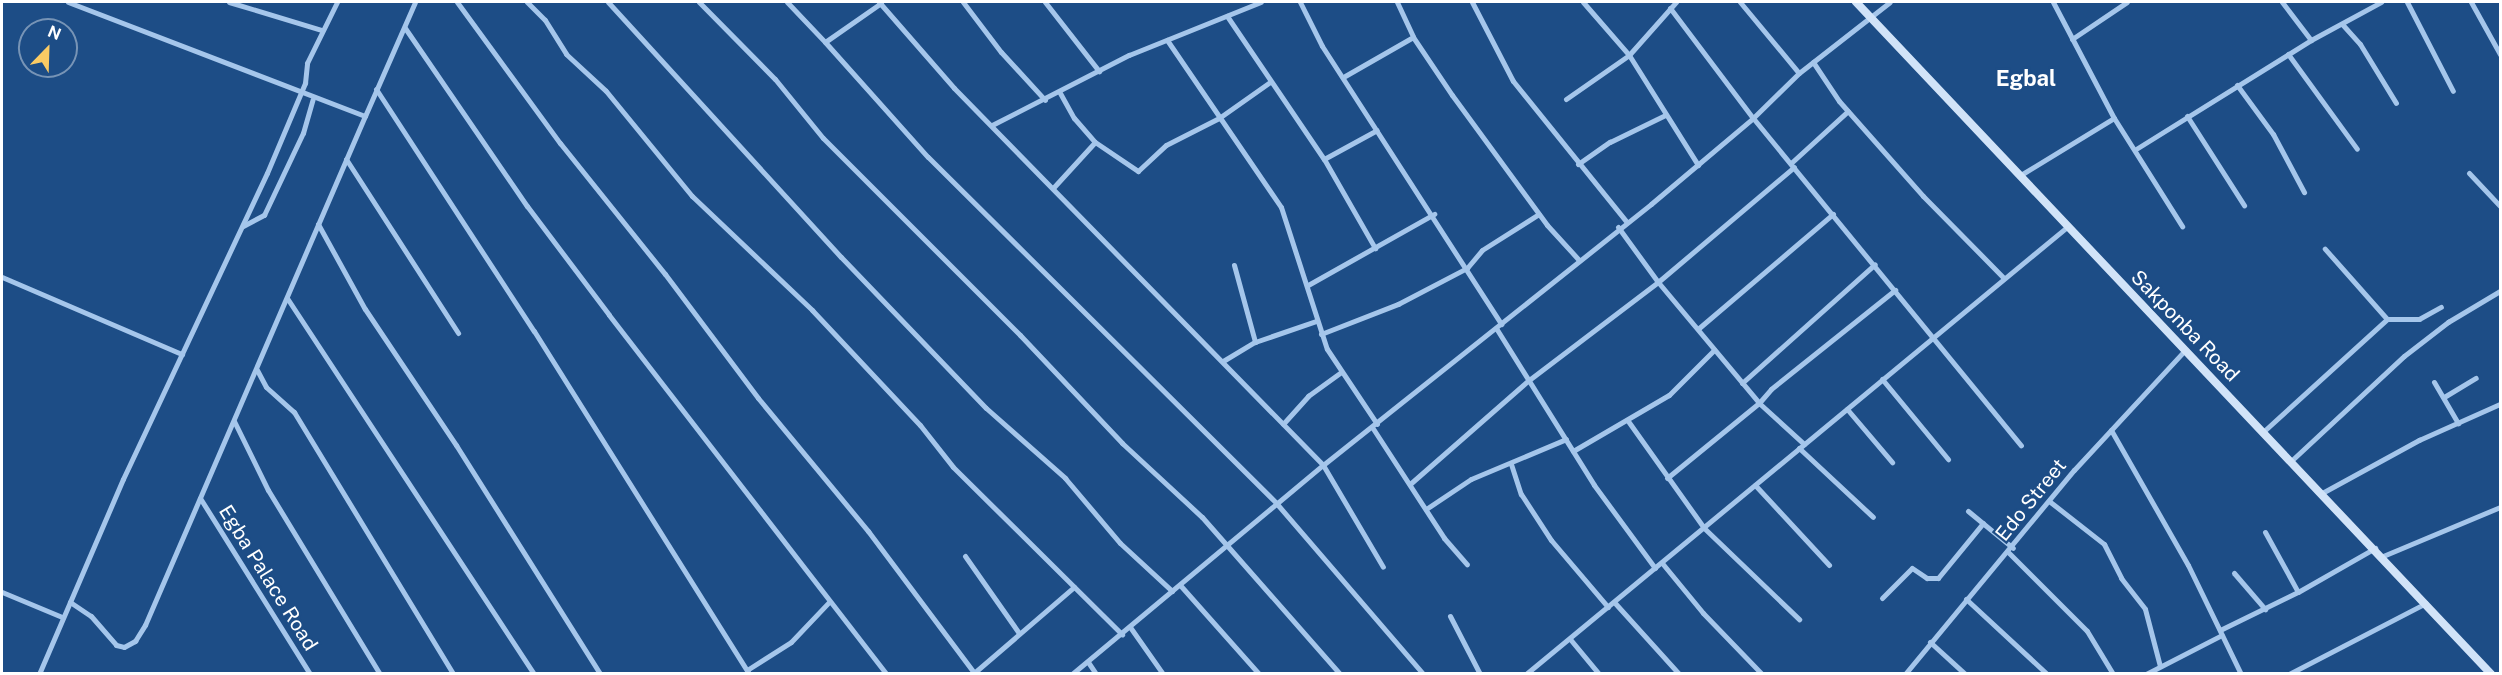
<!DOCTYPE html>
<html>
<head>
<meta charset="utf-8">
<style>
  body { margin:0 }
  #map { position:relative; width:2502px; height:675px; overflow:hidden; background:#1d4d86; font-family:"Public Sans",sans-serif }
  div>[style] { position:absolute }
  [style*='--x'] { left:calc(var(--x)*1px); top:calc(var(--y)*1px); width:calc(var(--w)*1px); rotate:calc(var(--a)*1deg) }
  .street>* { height:5px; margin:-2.5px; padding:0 2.5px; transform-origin:2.5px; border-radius:2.5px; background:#a5c6eb }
  .secondary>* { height:8px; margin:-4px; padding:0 4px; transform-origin:4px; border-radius:4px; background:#d1e3f8 }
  span { translate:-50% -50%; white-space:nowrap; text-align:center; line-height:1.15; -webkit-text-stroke:4.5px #1d4d86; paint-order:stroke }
  .street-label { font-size:20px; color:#fff }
  .quarter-label { font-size:22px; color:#fff; font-weight:700 }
  .frame { position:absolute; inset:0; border:3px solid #fff; pointer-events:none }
  .north { position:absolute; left:18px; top:18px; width:60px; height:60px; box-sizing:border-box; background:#1d4d86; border:2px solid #7794b6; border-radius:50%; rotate:23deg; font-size:16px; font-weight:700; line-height:24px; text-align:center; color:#fff }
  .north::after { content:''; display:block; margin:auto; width:21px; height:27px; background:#facb64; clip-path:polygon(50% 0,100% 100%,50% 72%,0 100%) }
</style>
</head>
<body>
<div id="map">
  <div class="street">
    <i style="--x:68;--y:2;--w:318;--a:21"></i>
    <i style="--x:365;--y:116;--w:124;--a:-66.3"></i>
    <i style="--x:229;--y:2;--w:97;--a:16.8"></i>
    <i style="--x:457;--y:2;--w:175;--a:53.9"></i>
    <i style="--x:560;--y:143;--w:168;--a:51.3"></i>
    <i style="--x:665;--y:274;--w:155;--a:53.1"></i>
    <i style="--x:758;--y:398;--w:173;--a:50.4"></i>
    <i style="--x:868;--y:531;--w:179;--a:53.2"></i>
    <i style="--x:527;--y:2;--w:25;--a:45"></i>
    <i style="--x:545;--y:20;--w:40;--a:58"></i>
    <i style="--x:566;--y:54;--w:54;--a:42.8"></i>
    <i style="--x:606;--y:91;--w:136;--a:50.7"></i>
    <i style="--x:692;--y:196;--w:166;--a:43.5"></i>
    <i style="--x:812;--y:310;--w:158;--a:46.8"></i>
    <i style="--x:920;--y:425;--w:53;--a:51.8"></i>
    <i style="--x:953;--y:467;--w:238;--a:44.7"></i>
    <i style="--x:608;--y:2;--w:345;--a:47.6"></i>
    <i style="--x:841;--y:257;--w:209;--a:46.2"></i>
    <i style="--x:986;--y:408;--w:106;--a:41.5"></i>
    <i style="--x:1065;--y:478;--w:85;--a:49.8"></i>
    <i style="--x:1120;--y:543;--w:71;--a:42.7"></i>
    <i style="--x:699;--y:2;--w:108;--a:45.4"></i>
    <i style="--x:775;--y:79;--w:76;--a:50.9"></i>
    <i style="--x:823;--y:138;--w:279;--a:45"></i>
    <i style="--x:1020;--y:335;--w:149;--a:46.6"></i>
    <i style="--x:1122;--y:443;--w:109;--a:42.8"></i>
    <i style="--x:1202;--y:517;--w:209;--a:48.7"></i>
    <i style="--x:787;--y:2;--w:55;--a:46.5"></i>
    <i style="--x:879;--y:2;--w:114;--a:48.9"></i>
    <i style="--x:954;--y:88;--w:528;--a:45.61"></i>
    <i style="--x:1323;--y:465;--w:118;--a:59.5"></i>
    <i style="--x:963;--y:2;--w:63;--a:52.8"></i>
    <i style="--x:1001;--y:52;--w:65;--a:47.5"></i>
    <i style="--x:1045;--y:2;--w:88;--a:52"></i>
    <i style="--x:1300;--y:2;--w:49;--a:63.4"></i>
    <i style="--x:1322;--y:46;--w:331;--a:57.2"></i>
    <i style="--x:1397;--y:2;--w:38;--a:65"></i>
    <i style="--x:1413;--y:37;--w:70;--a:56.1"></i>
    <i style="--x:1452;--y:95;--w:161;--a:53.8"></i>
    <i style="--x:1547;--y:225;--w:47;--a:47.6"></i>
    <i style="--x:1472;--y:2;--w:89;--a:62.6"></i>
    <i style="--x:1513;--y:81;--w:180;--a:51.1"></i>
    <i style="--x:1583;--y:2;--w:70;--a:49"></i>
    <i style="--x:1629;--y:55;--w:130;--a:57.9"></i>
    <i style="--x:1740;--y:2;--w:92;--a:50.3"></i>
    <i style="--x:2053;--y:2;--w:131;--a:62.3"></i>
    <i style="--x:2114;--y:118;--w:128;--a:57.8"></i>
    <i style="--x:2282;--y:2;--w:48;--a:52.7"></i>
    <i style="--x:2407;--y:2;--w:100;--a:62.7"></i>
    <i style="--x:2471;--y:2;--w:60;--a:60.9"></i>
    <i style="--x:881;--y:3;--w:68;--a:145.1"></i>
    <i style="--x:825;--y:42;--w:154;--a:48.2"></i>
    <i style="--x:928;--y:157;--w:492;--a:44.8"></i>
    <i style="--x:1277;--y:504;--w:224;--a:49.3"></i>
    <i style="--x:1670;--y:8;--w:138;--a:53"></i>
    <i style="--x:1753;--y:118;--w:423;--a:50.7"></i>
    <i style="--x:1227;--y:16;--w:173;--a:55.9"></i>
    <i style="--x:1324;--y:159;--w:103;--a:60.2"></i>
    <i style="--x:2342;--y:24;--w:27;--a:48"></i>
    <i style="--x:2360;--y:44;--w:69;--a:58.6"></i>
    <i style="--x:405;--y:28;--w:216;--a:55.6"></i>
    <i style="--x:527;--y:206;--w:136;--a:53"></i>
    <i style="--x:609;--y:315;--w:453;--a:52.3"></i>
    <i style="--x:2072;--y:39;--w:66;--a:-33.9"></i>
    <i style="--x:1167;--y:40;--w:202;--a:55.7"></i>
    <i style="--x:1281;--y:207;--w:149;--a:72.1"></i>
    <i style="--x:1327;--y:349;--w:90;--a:56.3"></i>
    <i style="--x:2288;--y:54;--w:117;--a:54"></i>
    <i style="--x:1813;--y:62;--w:47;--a:56.3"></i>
    <i style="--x:1839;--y:101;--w:127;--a:48.5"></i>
    <i style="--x:1923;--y:196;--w:115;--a:45.4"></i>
    <i style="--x:1345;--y:76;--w:78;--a:-29.8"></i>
    <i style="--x:2237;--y:85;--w:61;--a:53.7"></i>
    <i style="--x:2273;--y:134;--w:66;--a:61.9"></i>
    <i style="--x:376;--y:89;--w:289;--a:56.9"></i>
    <i style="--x:534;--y:331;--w:405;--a:57.9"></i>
    <i style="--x:1060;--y:93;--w:29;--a:61"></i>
    <i style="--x:1074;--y:118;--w:32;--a:49"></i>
    <i style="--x:1095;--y:142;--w:52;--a:34"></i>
    <i style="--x:1138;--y:171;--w:38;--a:-43"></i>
    <i style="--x:1166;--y:145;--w:59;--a:-27"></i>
    <i style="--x:1219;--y:118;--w:62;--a:-35.2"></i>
    <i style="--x:1566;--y:99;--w:77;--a:-34.9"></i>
    <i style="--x:1629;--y:55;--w:71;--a:-48.4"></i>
    <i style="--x:2187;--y:116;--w:106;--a:57.4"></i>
    <i style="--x:992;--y:125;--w:154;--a:-27.1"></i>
    <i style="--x:1129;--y:55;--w:142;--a:-21.9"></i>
    <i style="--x:2136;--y:149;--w:206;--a:-31.9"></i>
    <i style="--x:2311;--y:40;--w:80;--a:-28.5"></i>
    <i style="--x:346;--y:159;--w:207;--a:57.2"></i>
    <i style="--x:1324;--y:159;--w:60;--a:-28.7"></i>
    <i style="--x:1791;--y:163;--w:77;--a:-42.4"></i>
    <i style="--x:1578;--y:164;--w:39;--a:-35"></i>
    <i style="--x:1610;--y:142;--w:61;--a:-26.1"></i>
    <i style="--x:2469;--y:173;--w:45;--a:46.8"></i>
    <i style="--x:2019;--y:176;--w:111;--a:-31.4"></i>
    <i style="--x:1053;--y:188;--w:62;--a:-47.6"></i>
    <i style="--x:318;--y:224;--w:97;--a:61.1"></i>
    <i style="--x:365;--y:309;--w:164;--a:56.2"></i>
    <i style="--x:456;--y:445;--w:271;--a:57.8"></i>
    <i style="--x:243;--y:226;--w:24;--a:-28"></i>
    <i style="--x:264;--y:215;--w:91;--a:-64.6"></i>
    <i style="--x:303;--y:133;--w:35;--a:-74"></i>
    <i style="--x:1618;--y:227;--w:68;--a:54"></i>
    <i style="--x:1658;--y:282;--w:158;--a:50.1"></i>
    <i style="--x:1759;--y:403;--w:61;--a:42.3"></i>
    <i style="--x:1234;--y:265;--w:80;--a:74.7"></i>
    <i style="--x:2;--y:277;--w:196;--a:23.2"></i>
    <i style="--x:1308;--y:285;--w:145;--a:-29.4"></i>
    <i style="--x:287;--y:298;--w:450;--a:56.7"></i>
    <i style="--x:2387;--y:319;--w:32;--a:0"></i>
    <i style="--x:2419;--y:319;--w:25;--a:-29"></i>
    <i style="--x:1496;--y:328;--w:185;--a:58"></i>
    <i style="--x:1594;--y:485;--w:103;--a:53.7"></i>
    <i style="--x:1699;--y:328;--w:176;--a:-40.4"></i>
    <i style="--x:1321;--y:334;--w:83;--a:-21.3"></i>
    <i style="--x:1398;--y:304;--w:78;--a:-27.6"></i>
    <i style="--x:1467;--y:268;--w:23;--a:-50"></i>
    <i style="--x:1482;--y:250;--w:67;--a:-32.3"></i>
    <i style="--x:1223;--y:361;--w:37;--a:-31"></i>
    <i style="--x:1255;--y:342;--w:65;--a:-19"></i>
    <i style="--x:257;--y:370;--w:19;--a:62"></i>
    <i style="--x:266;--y:387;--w:38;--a:42"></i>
    <i style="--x:294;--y:412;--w:306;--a:58.7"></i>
    <i style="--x:1882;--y:379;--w:104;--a:50.5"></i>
    <i style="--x:2434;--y:382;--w:48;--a:59.7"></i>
    <i style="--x:1742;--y:383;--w:178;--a:-41.8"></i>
    <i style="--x:2444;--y:397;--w:37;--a:-31"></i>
    <i style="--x:1847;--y:409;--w:70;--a:49.7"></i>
    <i style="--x:234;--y:421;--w:77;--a:63.8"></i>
    <i style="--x:268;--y:490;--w:215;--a:58.7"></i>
    <i style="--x:1628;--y:421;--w:131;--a:54.6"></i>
    <i style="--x:1704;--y:528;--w:132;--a:43.8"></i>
    <i style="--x:1283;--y:424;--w:38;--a:-48"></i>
    <i style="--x:1308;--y:396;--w:41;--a:-36"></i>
    <i style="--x:1372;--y:427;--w:132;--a:57"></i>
    <i style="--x:1444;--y:538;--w:35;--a:49"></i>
    <i style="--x:2111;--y:430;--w:155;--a:60.3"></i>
    <i style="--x:2188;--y:565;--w:121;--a:64.1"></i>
    <i style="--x:2264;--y:431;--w:166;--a:-42.3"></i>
    <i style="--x:2387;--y:319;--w:94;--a:-131.5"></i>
    <i style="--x:1799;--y:448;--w:101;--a:43"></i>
    <i style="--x:1573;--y:451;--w:111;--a:-30.3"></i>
    <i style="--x:1669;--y:395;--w:64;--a:-45"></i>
    <i style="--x:2291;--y:461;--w:154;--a:-42.9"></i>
    <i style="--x:2404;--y:356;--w:56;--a:-37.7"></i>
    <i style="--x:2448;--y:322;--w:61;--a:-30.8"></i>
    <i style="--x:1511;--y:464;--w:32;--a:72"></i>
    <i style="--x:1521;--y:494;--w:55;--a:56.9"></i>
    <i style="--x:1551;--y:540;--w:88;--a:49.6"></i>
    <i style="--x:1667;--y:478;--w:119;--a:-39.2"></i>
    <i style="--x:1759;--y:403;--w:18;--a:-49"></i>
    <i style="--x:1771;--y:389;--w:159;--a:-38.6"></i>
    <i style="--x:1410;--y:484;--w:158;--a:-41.2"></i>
    <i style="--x:1529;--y:380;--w:162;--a:-37.2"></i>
    <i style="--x:1658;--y:282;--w:178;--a:-40.2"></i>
    <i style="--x:1755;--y:485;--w:109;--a:47.2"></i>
    <i style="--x:2322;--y:493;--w:111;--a:-28.7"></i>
    <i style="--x:2419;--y:440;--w:89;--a:-24"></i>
    <i style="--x:200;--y:498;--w:208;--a:58"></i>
    <i style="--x:2049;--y:501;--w:70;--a:38"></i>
    <i style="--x:2104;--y:544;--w:38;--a:63"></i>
    <i style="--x:2121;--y:578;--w:39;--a:52"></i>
    <i style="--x:2145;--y:609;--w:59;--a:75.3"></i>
    <i style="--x:1426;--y:509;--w:54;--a:-33.7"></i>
    <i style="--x:1471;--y:479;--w:103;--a:-22.8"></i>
    <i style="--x:1968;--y:511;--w:58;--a:39.4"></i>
    <i style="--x:2265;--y:532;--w:68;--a:61.2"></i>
    <i style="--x:2009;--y:553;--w:110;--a:45"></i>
    <i style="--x:2087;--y:631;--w:50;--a:58.8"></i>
    <i style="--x:965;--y:556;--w:94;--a:55"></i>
    <i style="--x:2383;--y:556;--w:127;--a:-22.7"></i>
    <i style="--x:1662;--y:563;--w:65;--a:50.6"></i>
    <i style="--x:1703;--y:613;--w:85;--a:46"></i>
    <i style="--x:2234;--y:573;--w:48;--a:49.3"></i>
    <i style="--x:1180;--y:585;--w:119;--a:48.4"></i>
    <i style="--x:2;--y:592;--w:65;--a:22.6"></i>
    <i style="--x:1882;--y:598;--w:42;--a:-45"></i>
    <i style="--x:1912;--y:568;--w:18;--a:34"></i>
    <i style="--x:1927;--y:578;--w:11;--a:0"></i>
    <i style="--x:1938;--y:578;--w:71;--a:-50.7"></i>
    <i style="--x:1966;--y:599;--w:110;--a:42.8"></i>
    <i style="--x:70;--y:602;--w:25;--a:34"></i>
    <i style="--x:91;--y:616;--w:38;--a:49"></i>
    <i style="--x:116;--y:645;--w:8;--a:14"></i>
    <i style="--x:124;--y:647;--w:13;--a:-29"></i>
    <i style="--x:135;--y:641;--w:19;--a:-58"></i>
    <i style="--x:145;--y:625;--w:555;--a:-66.63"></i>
    <i style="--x:1614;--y:602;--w:97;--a:47.9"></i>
    <i style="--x:1450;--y:616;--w:65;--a:62.7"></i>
    <i style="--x:1130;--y:627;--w:57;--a:54.9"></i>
    <i style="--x:2220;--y:630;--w:87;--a:-26"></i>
    <i style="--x:2298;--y:592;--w:89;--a:-29.7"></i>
    <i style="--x:1570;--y:639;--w:45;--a:50.4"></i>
    <i style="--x:1930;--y:642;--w:47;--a:42.4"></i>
    <i style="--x:1088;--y:662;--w:14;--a:56"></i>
    <i style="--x:747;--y:670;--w:52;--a:-32.5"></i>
    <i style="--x:791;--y:642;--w:55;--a:-46.5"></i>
    <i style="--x:974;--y:673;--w:132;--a:-40.7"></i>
    <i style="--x:39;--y:674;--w:212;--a:-66.7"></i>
    <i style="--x:123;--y:479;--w:338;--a:-64.8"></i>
    <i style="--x:267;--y:173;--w:98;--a:-67.1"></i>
    <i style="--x:305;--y:83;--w:20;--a:-84"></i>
    <i style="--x:307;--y:63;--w:68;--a:-63.8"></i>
    <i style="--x:1072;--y:674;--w:327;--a:-39.8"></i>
    <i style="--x:1323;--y:465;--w:419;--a:-38.5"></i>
    <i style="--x:1651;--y:204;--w:133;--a:-40.1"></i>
    <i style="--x:1753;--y:118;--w:64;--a:-44.4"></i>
    <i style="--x:1799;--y:73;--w:115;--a:-38"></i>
    <i style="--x:1526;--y:674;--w:702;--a:-39.57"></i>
    <i style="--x:1905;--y:674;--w:265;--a:-50.4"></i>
    <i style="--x:2074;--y:470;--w:163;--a:-47.2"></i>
    <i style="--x:2146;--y:674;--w:85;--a:-27.2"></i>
    <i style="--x:2289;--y:674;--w:154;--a:-27.4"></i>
  </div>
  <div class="secondary">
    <i style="--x:1856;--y:2;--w:925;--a:46.62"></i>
  </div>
  <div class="street-label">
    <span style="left:2185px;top:326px;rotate:46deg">Sakponba Road</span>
    <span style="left:2031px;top:500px;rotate:-51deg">Edo Street</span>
    <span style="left:268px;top:578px;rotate:58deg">Egba Palace Road</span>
  </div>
  <div class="quarter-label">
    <span style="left:2026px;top:79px">Egbal</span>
  </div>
  <div class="frame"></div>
  <div class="north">N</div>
</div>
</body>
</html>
